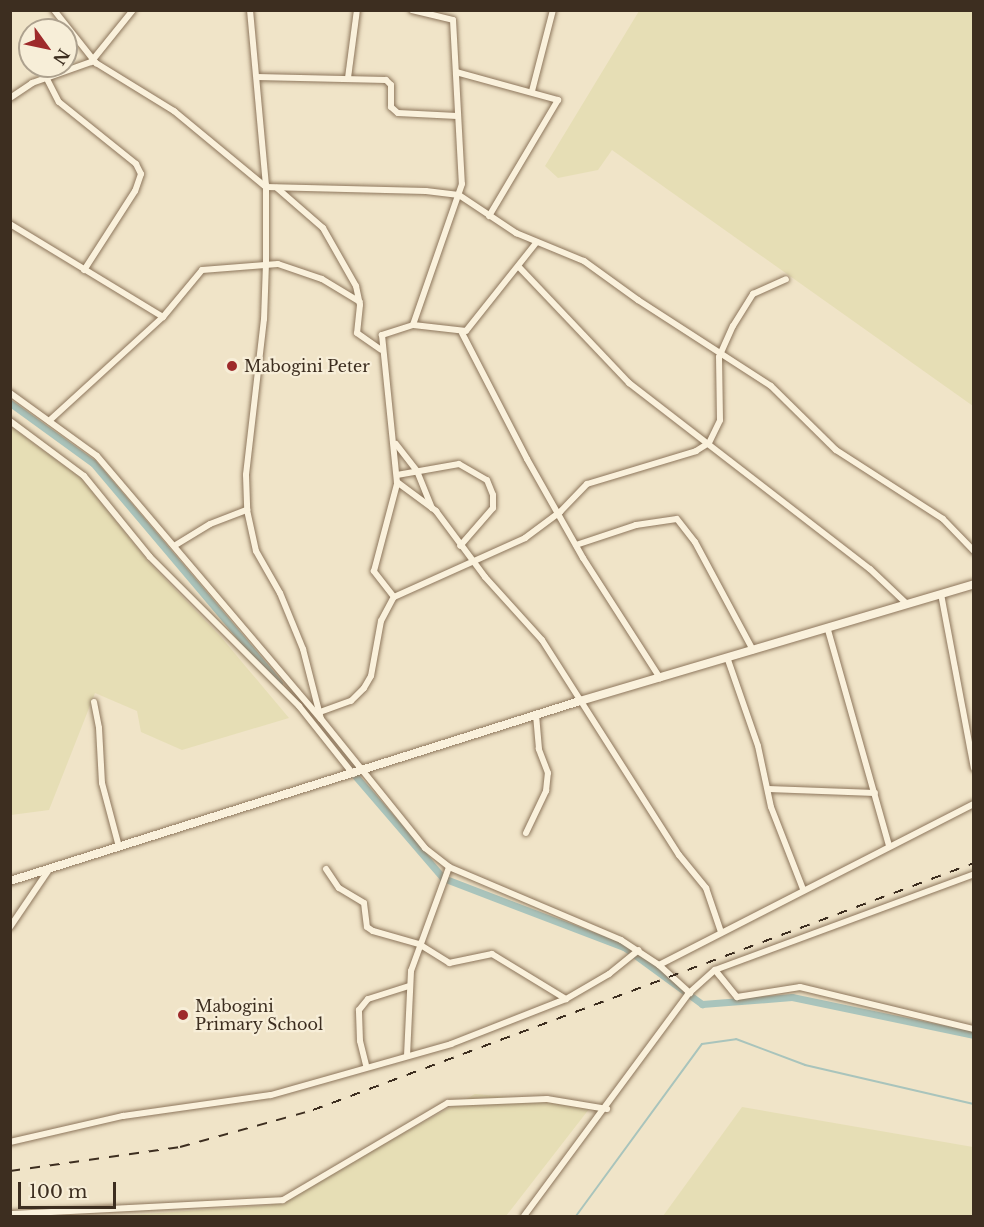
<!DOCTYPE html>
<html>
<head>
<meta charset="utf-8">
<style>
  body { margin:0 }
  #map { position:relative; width:984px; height:1227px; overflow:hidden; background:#f0e4c8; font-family:"Libre Baskerville",serif }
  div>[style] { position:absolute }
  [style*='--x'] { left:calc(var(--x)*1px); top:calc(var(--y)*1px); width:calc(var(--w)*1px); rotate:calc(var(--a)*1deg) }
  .farmland>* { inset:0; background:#e6deb5 }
  .stream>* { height:2px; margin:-1px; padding:0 1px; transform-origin:1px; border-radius:1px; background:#a9c4bc }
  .canal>* { height:7px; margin:-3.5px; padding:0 3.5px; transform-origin:3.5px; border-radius:3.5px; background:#a9c4bc }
  .roads { filter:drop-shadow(0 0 2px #8d765c) drop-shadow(0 0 2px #8d765c) }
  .street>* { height:6px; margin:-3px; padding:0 3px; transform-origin:3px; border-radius:3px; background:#faf1dc }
  .secondary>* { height:8px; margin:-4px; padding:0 4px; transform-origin:4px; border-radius:4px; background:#faf1dc }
  .rail>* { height:2px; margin-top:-1px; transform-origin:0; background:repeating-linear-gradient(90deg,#3d2e20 0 10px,transparent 0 20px) }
  .dots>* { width:16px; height:16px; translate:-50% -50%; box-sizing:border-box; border:3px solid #f7eed8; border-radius:50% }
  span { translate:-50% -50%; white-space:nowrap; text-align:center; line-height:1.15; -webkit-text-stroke:4.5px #f7eed8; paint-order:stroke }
  .poi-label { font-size:16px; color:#3d2e20 }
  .left { translate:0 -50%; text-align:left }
  .frame { position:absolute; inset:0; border:12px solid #3d2e20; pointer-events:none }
  .north { position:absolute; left:18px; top:18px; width:60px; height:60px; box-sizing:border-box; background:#f7eed8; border:2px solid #ada18e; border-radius:50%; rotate:123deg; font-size:16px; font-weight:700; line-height:24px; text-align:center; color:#3d2e20 }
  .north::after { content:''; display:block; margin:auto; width:21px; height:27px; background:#9e2a2b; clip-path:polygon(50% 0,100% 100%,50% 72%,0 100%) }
  .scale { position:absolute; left:18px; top:1182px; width:98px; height:27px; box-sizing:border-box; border:3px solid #3d2e20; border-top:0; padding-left:8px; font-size:18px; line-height:21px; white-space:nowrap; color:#3d2e20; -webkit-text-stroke:4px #f7eed8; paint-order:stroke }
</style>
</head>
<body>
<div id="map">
  <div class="farmland">
    <i style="clip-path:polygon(639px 11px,973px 11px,973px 406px,612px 150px,598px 170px,558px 178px,545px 166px)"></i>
    <i style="clip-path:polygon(10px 426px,82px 479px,147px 560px,221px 637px,289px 718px,182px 750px,141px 732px,137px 711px,95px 693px,49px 810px,11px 815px)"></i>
    <i style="clip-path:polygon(475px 1094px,593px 1104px,506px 1216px,117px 1216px,271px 1205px)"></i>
    <i style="clip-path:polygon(742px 1107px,973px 1147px,973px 1216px,663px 1216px)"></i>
  </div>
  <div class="stream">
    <i style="--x:576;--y:1216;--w:213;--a:-53.8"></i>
    <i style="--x:702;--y:1044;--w:34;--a:-8"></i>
    <i style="--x:736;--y:1039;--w:74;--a:20.6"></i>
    <i style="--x:805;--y:1065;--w:173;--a:13"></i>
  </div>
  <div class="canal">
    <i style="--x:10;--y:403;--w:102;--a:35.9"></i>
    <i style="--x:93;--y:463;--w:288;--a:49.8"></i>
    <i style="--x:351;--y:771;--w:141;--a:49.3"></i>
    <i style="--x:443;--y:878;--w:194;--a:20.9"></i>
    <i style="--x:624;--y:947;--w:97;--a:36.2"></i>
    <i style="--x:702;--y:1004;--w:90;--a:-4.4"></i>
    <i style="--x:792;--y:997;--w:186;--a:11.8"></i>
  </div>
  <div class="roads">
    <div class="street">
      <i style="--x:54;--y:10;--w:68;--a:51.6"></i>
      <i style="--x:96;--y:63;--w:92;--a:31.6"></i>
      <i style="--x:174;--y:111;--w:119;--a:39.6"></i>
      <i style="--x:266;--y:187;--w:160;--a:1.4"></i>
      <i style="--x:426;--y:191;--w:33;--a:7"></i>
      <i style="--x:459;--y:195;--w:69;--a:33.7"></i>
      <i style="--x:516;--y:233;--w:74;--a:22.4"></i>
      <i style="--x:584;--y:261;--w:67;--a:35.8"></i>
      <i style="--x:638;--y:300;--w:158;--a:32.9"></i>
      <i style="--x:771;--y:386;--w:91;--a:44.6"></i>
      <i style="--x:836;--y:450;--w:127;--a:32.8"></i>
      <i style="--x:943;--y:519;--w:45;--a:45.9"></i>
      <i style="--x:250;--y:10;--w:176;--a:84.8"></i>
      <i style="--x:266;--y:185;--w:78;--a:90"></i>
      <i style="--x:266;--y:263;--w:56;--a:92"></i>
      <i style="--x:264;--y:319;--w:157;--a:96.6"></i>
      <i style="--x:246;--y:475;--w:35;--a:88"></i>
      <i style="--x:247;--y:510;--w:42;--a:77.6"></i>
      <i style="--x:256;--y:551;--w:48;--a:60.3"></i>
      <i style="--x:280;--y:593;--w:61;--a:67.7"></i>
      <i style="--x:303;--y:649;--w:72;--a:75.6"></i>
      <i style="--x:412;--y:10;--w:42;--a:13.7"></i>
      <i style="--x:453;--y:20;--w:164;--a:86.9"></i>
      <i style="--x:462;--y:184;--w:149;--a:109.2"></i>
      <i style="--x:456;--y:72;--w:106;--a:15.4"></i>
      <i style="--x:558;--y:100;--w:135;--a:120.7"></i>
      <i style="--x:46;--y:77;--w:28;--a:63"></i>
      <i style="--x:59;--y:102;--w:99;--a:38.8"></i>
      <i style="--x:136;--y:164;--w:11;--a:63"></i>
      <i style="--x:141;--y:174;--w:18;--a:109"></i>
      <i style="--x:135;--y:191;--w:94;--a:122.8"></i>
      <i style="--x:257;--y:77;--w:129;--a:1.3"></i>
      <i style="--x:386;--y:80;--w:7;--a:45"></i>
      <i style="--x:391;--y:85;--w:22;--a:90"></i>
      <i style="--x:391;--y:107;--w:9;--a:41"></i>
      <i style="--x:398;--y:113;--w:59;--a:2.9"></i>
      <i style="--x:348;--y:78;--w:69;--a:-82.5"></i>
      <i style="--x:532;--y:91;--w:84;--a:-75.5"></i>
      <i style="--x:10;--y:98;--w:27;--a:-34"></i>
      <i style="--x:32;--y:83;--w:63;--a:-19.6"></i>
      <i style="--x:91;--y:62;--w:67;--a:-51.1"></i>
      <i style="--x:277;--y:188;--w:61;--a:41"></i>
      <i style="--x:323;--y:228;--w:67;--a:60.4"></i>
      <i style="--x:356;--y:286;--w:19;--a:78"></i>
      <i style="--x:360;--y:305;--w:28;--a:96"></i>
      <i style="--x:357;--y:333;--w:29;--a:35"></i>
      <i style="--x:10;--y:224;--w:179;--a:31.3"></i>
      <i style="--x:536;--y:243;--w:112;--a:128.5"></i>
      <i style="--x:466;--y:331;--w:53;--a:-173.5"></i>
      <i style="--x:413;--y:325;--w:33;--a:162"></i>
      <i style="--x:382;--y:335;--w:148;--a:84.2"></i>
      <i style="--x:397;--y:482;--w:49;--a:36.6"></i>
      <i style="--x:436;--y:511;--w:82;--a:53.4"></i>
      <i style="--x:485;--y:577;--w:85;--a:47.9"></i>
      <i style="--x:542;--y:640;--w:255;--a:57.5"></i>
      <i style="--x:679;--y:855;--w:43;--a:50.7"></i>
      <i style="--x:706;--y:888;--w:46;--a:71.2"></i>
      <i style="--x:519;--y:267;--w:160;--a:46.5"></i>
      <i style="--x:629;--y:383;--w:304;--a:37.7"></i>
      <i style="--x:870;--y:569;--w:50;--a:43.4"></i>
      <i style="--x:462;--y:333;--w:142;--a:62.7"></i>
      <i style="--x:527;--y:459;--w:114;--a:60.5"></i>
      <i style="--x:583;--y:558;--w:143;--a:57.3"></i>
      <i style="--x:10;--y:393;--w:107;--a:35.9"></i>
      <i style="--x:97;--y:456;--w:345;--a:49.6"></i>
      <i style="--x:321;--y:719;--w:166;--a:51.1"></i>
      <i style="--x:425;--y:848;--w:31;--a:38"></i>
      <i style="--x:449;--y:867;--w:187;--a:23"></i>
      <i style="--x:621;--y:940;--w:45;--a:33.3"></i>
      <i style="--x:659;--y:965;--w:42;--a:42.1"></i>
      <i style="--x:10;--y:421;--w:92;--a:36.6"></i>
      <i style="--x:84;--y:476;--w:104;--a:50.8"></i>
      <i style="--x:150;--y:557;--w:211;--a:45"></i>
      <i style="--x:299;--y:706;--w:87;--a:51.5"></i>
      <i style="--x:49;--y:421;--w:154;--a:-42.4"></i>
      <i style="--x:163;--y:317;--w:61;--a:-50.3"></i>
      <i style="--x:202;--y:270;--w:76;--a:-4.5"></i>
      <i style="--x:278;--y:264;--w:46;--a:18.8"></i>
      <i style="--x:322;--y:279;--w:44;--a:31.2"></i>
      <i style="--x:396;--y:444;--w:34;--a:52"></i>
      <i style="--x:417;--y:471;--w:40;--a:68"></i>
      <i style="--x:397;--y:475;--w:63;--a:-10.1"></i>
      <i style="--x:459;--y:464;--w:32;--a:30"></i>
      <i style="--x:487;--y:480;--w:16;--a:68"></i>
      <i style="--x:493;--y:495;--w:13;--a:90"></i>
      <i style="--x:493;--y:508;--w:50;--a:131"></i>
      <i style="--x:576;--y:545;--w:63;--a:-18.4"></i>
      <i style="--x:636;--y:525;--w:41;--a:-8.3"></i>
      <i style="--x:677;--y:519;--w:29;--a:52"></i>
      <i style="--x:695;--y:542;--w:123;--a:61.8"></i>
      <i style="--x:174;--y:546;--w:42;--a:-31.4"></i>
      <i style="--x:210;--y:524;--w:40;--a:-21"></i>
      <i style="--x:941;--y:594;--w:177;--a:79.3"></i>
      <i style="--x:394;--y:597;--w:33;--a:-128"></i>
      <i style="--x:374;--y:571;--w:90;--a:-75.2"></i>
      <i style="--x:828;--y:630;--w:223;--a:74.2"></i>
      <i style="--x:727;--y:657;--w:94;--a:70.8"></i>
      <i style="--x:758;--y:746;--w:62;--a:78"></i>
      <i style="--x:771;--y:807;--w:88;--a:68.7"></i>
      <i style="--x:94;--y:702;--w:26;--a:79"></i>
      <i style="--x:99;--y:728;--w:55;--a:86.9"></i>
      <i style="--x:102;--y:783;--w:66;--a:75.1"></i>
      <i style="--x:320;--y:712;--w:33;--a:-20"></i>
      <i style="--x:351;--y:701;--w:18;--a:-45"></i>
      <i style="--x:364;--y:688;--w:14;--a:-60"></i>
      <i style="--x:371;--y:676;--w:56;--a:-79.7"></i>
      <i style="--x:381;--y:621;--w:27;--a:-62"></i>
      <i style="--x:394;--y:597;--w:144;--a:-24.2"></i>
      <i style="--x:525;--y:538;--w:44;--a:-36.6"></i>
      <i style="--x:560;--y:512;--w:39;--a:-46"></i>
      <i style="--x:587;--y:484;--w:114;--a:-16.8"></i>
      <i style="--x:696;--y:451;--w:15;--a:-32"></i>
      <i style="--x:709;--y:443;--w:25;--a:-64"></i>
      <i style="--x:720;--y:420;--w:63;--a:-90.9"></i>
      <i style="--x:719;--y:357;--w:34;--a:-66"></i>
      <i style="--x:733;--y:326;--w:38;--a:-58"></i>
      <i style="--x:753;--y:294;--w:36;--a:-24"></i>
      <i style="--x:768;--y:789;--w:107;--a:2.1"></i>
      <i style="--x:526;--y:833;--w:47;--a:-64.5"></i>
      <i style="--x:546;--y:791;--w:18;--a:-84"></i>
      <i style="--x:548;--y:773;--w:26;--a:-111"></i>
      <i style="--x:539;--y:749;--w:32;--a:-95"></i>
      <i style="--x:326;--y:869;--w:23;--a:56"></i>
      <i style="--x:339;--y:888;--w:29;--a:31"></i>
      <i style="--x:364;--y:903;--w:24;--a:83"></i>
      <i style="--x:367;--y:927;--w:7;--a:34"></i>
      <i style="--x:373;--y:931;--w:48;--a:15.8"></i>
      <i style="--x:419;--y:944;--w:36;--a:32"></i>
      <i style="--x:449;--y:963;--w:44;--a:-11.8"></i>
      <i style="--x:492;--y:954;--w:87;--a:31.3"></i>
      <i style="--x:10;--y:927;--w:68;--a:-55.8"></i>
      <i style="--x:659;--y:965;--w:354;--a:-27.1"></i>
      <i style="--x:715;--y:970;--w:35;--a:51"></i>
      <i style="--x:737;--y:997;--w:64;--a:-9"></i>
      <i style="--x:800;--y:987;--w:179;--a:13.6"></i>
      <i style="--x:407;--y:1056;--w:85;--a:-87.3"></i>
      <i style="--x:411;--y:971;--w:111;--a:-69.9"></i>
      <i style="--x:366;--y:1065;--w:25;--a:-104"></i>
      <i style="--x:360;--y:1041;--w:31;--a:-92"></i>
      <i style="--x:359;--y:1010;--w:14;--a:-51"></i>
      <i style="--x:368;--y:999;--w:43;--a:-17.6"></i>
      <i style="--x:10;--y:1142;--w:116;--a:-13"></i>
      <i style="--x:123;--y:1116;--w:149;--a:-8.1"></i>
      <i style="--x:271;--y:1095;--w:187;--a:-15.8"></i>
      <i style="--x:451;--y:1044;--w:123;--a:-21.4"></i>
      <i style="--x:566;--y:999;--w:50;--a:-30.2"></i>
      <i style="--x:609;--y:974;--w:38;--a:-39"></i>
      <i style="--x:10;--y:1214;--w:273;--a:-2.9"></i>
      <i style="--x:283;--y:1200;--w:191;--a:-30.5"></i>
      <i style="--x:448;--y:1103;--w:99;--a:-2.3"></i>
      <i style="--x:547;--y:1099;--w:61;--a:9.5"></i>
      <i style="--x:524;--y:1216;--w:276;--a:-53.5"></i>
      <i style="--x:688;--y:994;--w:36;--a:-42"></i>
      <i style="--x:715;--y:970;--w:276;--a:-20.3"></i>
    </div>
    <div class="secondary">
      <i style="--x:10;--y:881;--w:598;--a:-17.53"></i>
      <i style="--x:580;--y:701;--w:411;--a:-16.5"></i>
    </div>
  </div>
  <div class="rail">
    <i style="--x:10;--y:1171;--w:172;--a:-8"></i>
    <i style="--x:180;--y:1147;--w:138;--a:-15.5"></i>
    <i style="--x:313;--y:1110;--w:706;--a:-20.49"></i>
  </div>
  <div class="dots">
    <i style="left:232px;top:366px;background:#9e2a2b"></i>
    <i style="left:183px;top:1015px;background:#9e2a2b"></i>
  </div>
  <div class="poi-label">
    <span class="left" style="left:244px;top:366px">Mabogini Peter</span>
    <span class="left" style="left:195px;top:1015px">Mabogini<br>Primary School</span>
  </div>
  <div class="frame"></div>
  <div class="north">N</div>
  <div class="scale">100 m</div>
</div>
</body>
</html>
